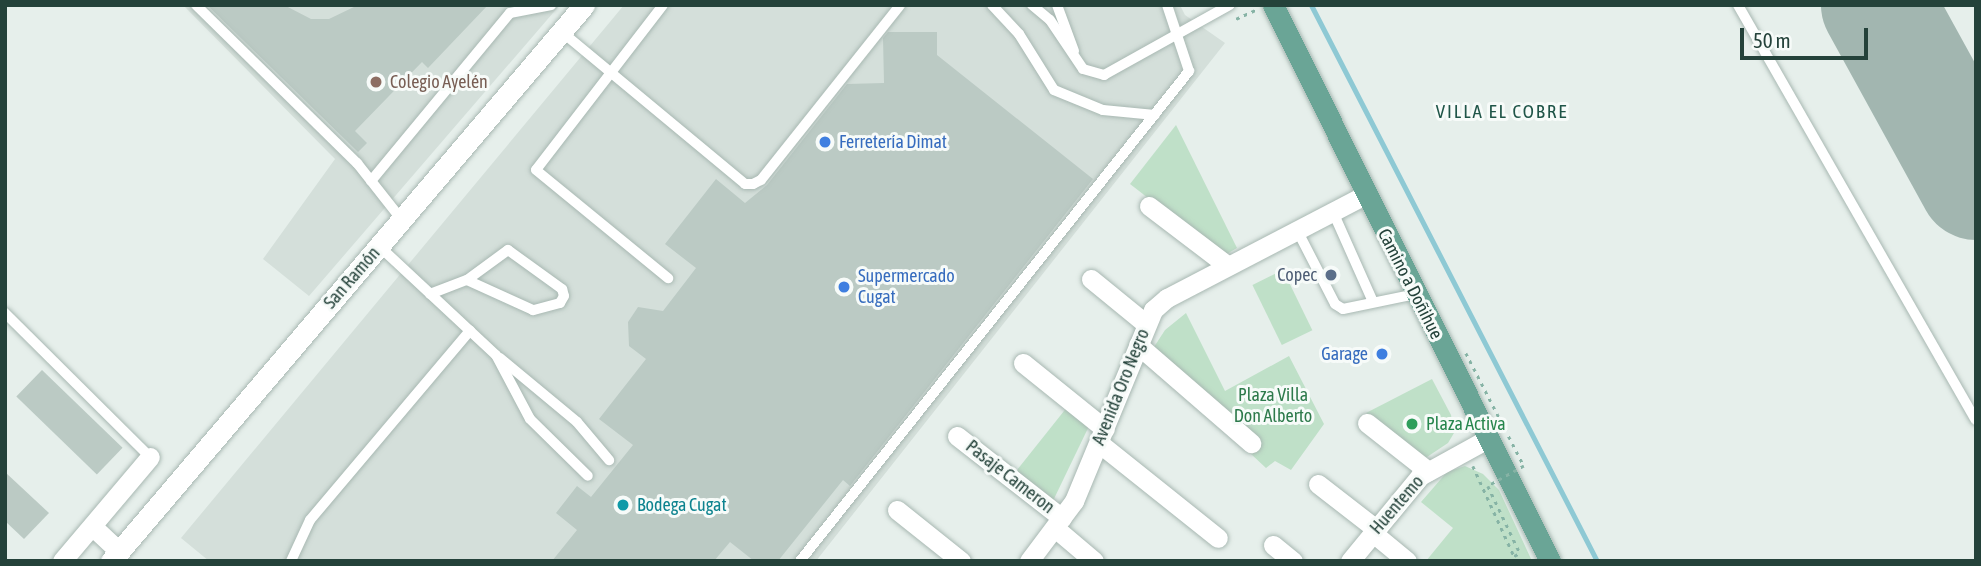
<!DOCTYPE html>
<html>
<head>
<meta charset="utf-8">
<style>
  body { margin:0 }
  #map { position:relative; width:1981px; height:566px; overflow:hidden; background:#e6efeb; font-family:"Asap Condensed",sans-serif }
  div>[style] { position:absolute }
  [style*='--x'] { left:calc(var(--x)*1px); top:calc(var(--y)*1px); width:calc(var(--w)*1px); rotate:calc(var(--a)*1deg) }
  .built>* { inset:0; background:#d4dfda }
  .green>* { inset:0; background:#bfe0c8; transform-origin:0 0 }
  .stream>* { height:5px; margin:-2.5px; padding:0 2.5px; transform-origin:2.5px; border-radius:2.5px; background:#8ec9d4 }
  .runway>* { height:114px; margin:-57px; padding:0 57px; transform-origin:57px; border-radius:57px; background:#a2b6b0 }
  .building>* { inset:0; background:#bbcac4; transform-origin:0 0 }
  .path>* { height:2.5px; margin-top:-1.25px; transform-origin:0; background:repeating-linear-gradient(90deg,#86b3a5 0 3.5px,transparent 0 8.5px) }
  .roads { filter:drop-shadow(0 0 2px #a8b8b2) drop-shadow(0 0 2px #a8b8b2) }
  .lane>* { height:10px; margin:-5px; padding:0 5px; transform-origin:5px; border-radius:5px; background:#fff }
  .street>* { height:19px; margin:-9.5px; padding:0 9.5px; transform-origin:9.5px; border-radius:9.5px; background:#fff }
  .secondary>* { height:21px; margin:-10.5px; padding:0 10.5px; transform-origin:10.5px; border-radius:10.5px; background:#fff }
  .primary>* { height:21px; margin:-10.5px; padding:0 10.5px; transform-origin:10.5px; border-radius:10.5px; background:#6aa596 }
  .path-bridge>* { height:2.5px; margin-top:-1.25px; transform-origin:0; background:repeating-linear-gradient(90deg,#86b3a5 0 3.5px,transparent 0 8.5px) }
  .dots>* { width:19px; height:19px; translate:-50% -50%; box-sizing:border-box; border:4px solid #f7fbf9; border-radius:50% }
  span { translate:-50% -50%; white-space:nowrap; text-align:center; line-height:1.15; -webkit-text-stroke:6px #f7fbf9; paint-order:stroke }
  .education-label { font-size:18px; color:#785e54 }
  .left { translate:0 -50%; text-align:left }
  .shop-label { font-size:18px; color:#366cbe }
  .right { translate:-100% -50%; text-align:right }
  .service-label { font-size:18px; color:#4e5e75 }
  .street-label { font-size:18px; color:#24423a }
  .park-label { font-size:18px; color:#2d7a4b }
  .leisure-label { font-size:18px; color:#27864d }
  .culture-label { font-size:18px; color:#0d838f }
  .neighbourhood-label { font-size:19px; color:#1f5548; letter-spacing:2px }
  .frame { position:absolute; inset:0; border:7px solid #24423a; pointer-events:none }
  .scale { position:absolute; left:1740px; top:28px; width:128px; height:32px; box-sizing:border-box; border:4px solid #24423a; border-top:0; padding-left:9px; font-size:21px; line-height:24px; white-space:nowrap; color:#24423a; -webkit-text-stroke:5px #f7fbf9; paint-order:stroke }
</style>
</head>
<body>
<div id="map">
  <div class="built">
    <i style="clip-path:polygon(183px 5px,558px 5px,559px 6px,309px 296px,263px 259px,335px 159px)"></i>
    <i style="clip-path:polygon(624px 5px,1180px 5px,1185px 15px,1225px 43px,816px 561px,209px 561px,181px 538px)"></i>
  </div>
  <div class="green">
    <i style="clip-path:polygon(1176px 125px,1237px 248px,1223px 256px,1130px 184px)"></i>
    <i style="left:1283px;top:270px;width:67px;height:34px;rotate:64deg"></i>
    <i style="clip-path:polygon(1186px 313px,1225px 391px,1289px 356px,1324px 424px,1291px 470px,1275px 461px,1266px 468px,1251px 454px,1257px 441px,1154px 347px,1165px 330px)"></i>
    <i style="clip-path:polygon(1432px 379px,1451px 415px,1454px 433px,1448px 443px,1424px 459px,1366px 413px)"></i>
    <i style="clip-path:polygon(1068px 406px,1090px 424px,1051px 505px,1013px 475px)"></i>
    <i style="clip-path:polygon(1465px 466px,1483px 474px,1499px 490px,1532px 561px,1426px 561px,1453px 528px,1421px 502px,1447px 472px)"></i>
  </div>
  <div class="stream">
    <i style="--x:1311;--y:5;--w:625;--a:62.78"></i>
  </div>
  <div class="runway">
    <i style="--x:1878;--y:5;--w:203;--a:61.2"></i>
  </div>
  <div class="building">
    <i style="clip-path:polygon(207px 5px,284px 5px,311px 19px,329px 19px,358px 5px,488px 5px,428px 68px,422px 62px,355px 131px,367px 143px,358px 152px)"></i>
    <i style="clip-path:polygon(888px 32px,937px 32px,937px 55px,1093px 179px,850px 486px,843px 480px,778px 561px,754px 561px,730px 542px,714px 561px,552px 561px,577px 530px,556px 513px,577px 486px,591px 497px,633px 445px,599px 419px,646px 359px,629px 346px,628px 322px,638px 307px,663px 311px,696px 268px,665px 244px,716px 179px,745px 203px,767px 185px,847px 84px,884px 83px,883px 38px)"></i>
    <i style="left:42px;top:370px;width:112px;height:37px;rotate:44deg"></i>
    <i style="clip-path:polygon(5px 472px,49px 513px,24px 539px,5px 521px)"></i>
  </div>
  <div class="path">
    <i style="--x:1236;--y:19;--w:21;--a:-25"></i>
    <i style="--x:1473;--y:466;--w:99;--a:65.5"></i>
    <i style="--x:1514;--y:556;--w:7;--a:-27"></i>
  </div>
  <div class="roads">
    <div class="lane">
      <i style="--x:196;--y:5;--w:226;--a:44.5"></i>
      <i style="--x:357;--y:163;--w:73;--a:51.7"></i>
      <i style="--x:663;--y:5;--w:208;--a:127.6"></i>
      <i style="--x:536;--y:170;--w:171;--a:39.3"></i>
      <i style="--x:992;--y:5;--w:40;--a:47"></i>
      <i style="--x:1019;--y:34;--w:66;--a:58"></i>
      <i style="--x:1054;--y:90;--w:53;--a:22.2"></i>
      <i style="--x:1103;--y:110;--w:52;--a:5.5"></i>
      <i style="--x:1032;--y:5;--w:23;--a:40"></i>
      <i style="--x:1050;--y:20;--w:59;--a:56"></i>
      <i style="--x:1083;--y:69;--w:22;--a:16"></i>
      <i style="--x:1104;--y:75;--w:144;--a:-29.1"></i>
      <i style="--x:1057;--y:5;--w:49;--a:69.7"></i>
      <i style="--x:1738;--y:5;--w:478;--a:60.2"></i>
      <i style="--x:562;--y:32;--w:238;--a:39.7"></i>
      <i style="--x:745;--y:184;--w:8;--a:0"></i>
      <i style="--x:753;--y:184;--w:9;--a:-27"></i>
      <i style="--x:761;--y:180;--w:223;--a:-51.5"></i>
      <i style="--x:371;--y:181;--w:218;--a:-50.4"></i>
      <i style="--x:510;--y:13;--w:42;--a:-11"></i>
      <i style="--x:1333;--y:212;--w:98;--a:66"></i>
      <i style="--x:1297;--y:230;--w:83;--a:62.8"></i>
      <i style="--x:1335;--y:304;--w:9;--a:32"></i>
      <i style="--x:1343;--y:309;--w:75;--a:-11.6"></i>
      <i style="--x:379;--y:246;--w:160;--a:43"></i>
      <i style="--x:496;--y:355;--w:72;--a:62"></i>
      <i style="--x:530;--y:419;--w:81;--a:44.5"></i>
      <i style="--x:430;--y:294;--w:40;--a:-21"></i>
      <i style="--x:467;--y:280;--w:51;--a:-36.2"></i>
      <i style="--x:508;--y:250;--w:67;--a:35.8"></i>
      <i style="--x:562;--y:289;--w:7;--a:74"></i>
      <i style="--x:564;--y:296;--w:8;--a:120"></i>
      <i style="--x:560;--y:303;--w:28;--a:165"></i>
      <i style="--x:533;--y:310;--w:72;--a:-155.6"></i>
      <i style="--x:5;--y:313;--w:204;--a:44.8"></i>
      <i style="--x:500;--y:358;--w:100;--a:39.7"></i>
      <i style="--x:577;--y:422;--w:50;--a:49.9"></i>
      <i style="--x:291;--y:561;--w:45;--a:-65.1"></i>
      <i style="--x:310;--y:520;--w:248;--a:-49.8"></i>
      <i style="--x:800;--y:561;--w:626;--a:-51.55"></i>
      <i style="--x:1189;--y:71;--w:70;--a:-108.4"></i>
    </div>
    <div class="street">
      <i style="--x:1149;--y:206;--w:99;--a:37.2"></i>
      <i style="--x:1091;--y:279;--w:71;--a:39.3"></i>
      <i style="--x:1138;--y:345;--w:150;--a:40.9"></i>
      <i style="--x:1023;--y:363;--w:105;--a:38.8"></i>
      <i style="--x:1367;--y:423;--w:78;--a:38.2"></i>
      <i style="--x:957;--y:436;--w:133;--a:38"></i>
      <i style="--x:1099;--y:443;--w:152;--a:38.6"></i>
      <i style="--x:1318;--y:484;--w:73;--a:37.8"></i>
      <i style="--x:897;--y:510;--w:82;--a:38.6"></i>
      <i style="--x:92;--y:526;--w:37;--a:43"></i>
      <i style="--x:1055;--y:528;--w:51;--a:40.2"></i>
      <i style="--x:1373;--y:533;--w:44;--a:39.5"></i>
      <i style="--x:1273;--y:545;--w:26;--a:39"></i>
      <i style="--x:62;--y:561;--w:136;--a:-49.8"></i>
      <i style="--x:1029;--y:561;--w:75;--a:-53.1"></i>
      <i style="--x:1074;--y:501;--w:207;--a:-67.5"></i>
      <i style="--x:1153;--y:310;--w:18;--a:-41"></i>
      <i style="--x:1167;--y:298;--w:223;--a:-27.5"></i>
      <i style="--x:1350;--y:561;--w:110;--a:-50.5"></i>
      <i style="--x:1420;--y:476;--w:79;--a:-28.8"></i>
    </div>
    <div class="secondary">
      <i style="--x:111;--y:561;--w:730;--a:-49.61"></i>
    </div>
    <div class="primary">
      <i style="--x:1273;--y:5;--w:621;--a:63.52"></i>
    </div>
  </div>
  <div class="path-bridge">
    <i style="--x:1466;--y:353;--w:127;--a:62.8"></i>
    <i style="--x:1524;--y:466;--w:41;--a:150.9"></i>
    <i style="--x:1488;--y:486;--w:74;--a:64.5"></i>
  </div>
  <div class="dots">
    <i style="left:376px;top:82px;background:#8d6e63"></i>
    <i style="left:825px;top:142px;background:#3f7fe0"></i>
    <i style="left:1331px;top:275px;background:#5c6f8a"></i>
    <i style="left:844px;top:287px;background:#3f7fe0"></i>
    <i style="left:1382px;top:354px;background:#3f7fe0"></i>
    <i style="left:1412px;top:424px;background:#2e9e5b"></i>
    <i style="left:623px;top:505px;background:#0f9aa8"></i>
  </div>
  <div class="education-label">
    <span class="left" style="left:390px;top:82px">Colegio Ayelén</span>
  </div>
  <div class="shop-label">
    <span class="left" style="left:839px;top:142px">Ferretería Dimat</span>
    <span class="left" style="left:858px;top:287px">Supermercado<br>Cugat</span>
    <span class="right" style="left:1368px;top:354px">Garage</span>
  </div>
  <div class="service-label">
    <span class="right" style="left:1317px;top:275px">Copec</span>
  </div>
  <div class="street-label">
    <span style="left:352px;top:278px;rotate:-49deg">San Ramón</span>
    <span style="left:1410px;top:284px;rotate:63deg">Camino a Doñihue</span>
    <span style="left:1121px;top:387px;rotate:-68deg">Avenida Oro Negro</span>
    <span style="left:1010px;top:477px;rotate:38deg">Pasaje Cameron</span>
    <span style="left:1397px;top:505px;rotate:-49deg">Huentemo</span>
  </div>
  <div class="park-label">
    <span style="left:1273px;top:406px">Plaza Villa<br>Don Alberto</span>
  </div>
  <div class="leisure-label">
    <span class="left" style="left:1426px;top:424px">Plaza Activa</span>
  </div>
  <div class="culture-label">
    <span class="left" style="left:637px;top:505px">Bodega Cugat</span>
  </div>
  <div class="neighbourhood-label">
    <span style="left:1502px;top:112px">VILLA EL COBRE</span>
  </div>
  <div class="frame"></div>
  <div class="scale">50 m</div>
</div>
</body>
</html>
